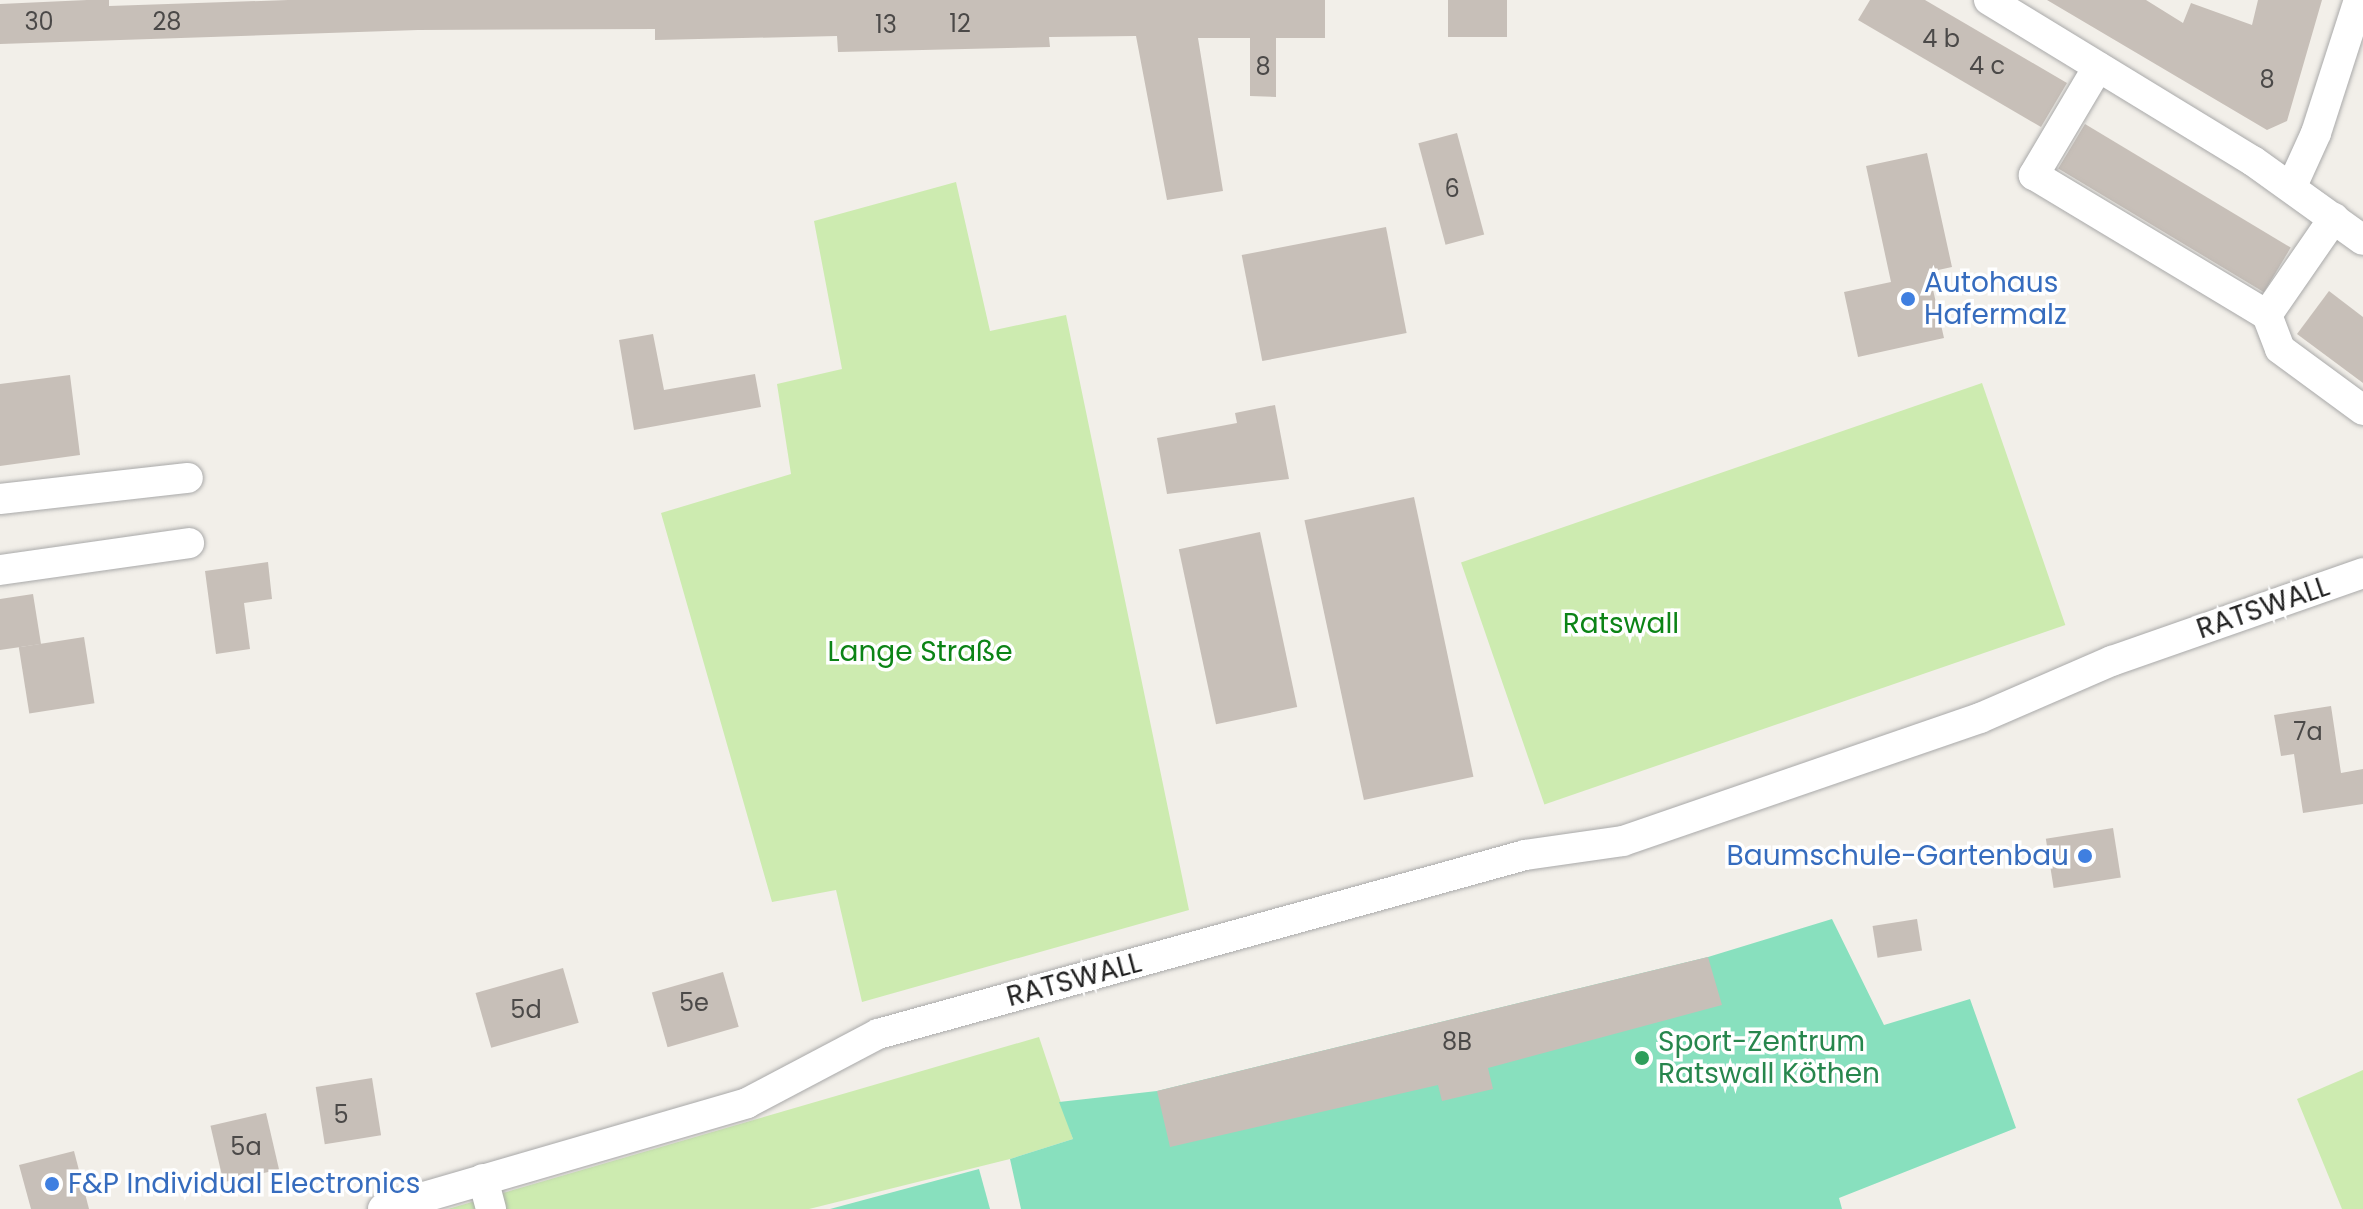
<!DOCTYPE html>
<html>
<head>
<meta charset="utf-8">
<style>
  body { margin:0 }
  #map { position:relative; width:2363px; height:1209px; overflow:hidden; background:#f2efe9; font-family:Poppins,sans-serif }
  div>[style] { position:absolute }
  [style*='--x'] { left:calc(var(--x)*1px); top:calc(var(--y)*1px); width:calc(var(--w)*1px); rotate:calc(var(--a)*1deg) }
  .grass>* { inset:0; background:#cdebb0; transform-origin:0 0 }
  .pitch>* { inset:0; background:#88e0be }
  .building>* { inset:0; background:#c7bfb8; transform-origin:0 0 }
  .roads { filter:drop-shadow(0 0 2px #a9a9a9) drop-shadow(0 0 2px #a9a9a9) }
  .minor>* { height:30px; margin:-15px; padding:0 15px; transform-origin:15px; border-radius:15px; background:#fff }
  .dots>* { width:22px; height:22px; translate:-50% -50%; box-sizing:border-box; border:4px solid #fff; border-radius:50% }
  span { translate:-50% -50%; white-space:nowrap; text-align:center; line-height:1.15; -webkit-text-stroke:7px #fff; paint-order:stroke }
  .number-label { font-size:24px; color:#4b4948 }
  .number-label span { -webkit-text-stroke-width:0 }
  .shop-label { font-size:28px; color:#366cbe }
  .left { translate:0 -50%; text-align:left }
  .right { translate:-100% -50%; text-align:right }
  .street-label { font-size:28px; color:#222 }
  .park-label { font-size:28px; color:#0c8416 }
  .leisure-label { font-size:28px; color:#27864d }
</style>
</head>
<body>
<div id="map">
  <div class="grass">
    <i style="clip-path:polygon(956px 182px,990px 331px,1066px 315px,1189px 910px,862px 1002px,836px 890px,772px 902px,661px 513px,791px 474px,777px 384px,842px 369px,814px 221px)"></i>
    <i style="left:1982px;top:383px;width:256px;height:551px;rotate:71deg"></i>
    <i style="clip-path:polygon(1039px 1037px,1073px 1139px,1010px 1159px,809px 1209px,448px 1209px)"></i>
    <i style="clip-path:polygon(2363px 1070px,2363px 1209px,2342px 1209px,2297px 1099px)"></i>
  </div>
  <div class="pitch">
    <i style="clip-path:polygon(1832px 919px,1884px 1025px,1970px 999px,2016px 1128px,1839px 1198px,1842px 1209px,1021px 1209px,1010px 1159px,1073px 1139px,1059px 1102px,1157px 1091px,1708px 957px)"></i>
    <i style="clip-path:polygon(979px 1169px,990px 1209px,830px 1209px)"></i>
  </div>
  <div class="building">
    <i style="clip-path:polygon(87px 0,109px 0,109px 6px,288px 0,1325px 0,1325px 38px,1276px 38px,1276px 97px,1250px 96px,1250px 38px,1198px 38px,1223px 191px,1167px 200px,1136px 36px,1049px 37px,1050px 47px,838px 52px,837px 36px,655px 40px,655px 29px,418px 30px,0 44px,0 4px)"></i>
    <i style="left:1448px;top:0;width:59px;height:37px"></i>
    <i style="clip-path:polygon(1870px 0,1925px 0,2067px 83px,2041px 127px,1858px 20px)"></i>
    <i style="clip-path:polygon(2047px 0,2146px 0,2183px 23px,2191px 3px,2252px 25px,2258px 0,2322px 0,2287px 121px,2267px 130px)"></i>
    <i style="left:2085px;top:124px;width:240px;height:52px;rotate:31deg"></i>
    <i style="left:1457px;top:133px;width:105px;height:40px;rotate:75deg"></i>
    <i style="clip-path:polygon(1927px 153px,1952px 267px,1929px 272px,1944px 338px,1858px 357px,1844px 292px,1891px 282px,1866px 166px)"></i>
    <i style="left:1386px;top:227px;width:108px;height:147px;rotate:79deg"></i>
    <i style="clip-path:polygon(2329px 291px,2363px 317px,2363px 383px,2297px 334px)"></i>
    <i style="clip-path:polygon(653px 334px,664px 390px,755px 374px,761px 407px,634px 430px,619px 340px)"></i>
    <i style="clip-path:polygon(70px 375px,80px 455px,0 466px,0 384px)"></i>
    <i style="clip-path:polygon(1275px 405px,1289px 479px,1167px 494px,1157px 438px,1237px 423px,1235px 413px)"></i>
    <i style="left:1414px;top:497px;width:286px;height:112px;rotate:78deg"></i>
    <i style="left:1260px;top:532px;width:179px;height:83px;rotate:78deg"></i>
    <i style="clip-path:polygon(268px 562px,272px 599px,244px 603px,250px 649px,216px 654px,205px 571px)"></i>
    <i style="clip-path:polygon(33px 594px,41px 644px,0 650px,0 599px)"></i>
    <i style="left:84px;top:637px;width:67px;height:66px;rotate:81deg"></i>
    <i style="clip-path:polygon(2331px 706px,2341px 773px,2363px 769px,2363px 804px,2303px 813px,2294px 754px,2281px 756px,2274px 715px)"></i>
    <i style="left:2113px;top:828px;width:50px;height:68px;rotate:81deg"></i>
    <i style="left:1917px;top:919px;width:32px;height:45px;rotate:81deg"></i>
    <i style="clip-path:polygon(1708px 957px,1722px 1005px,1488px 1068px,1493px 1089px,1442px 1101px,1438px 1085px,1170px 1147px,1157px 1091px)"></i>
    <i style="left:563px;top:968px;width:57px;height:91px;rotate:74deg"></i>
    <i style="left:723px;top:972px;width:57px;height:74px;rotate:74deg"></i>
    <i style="left:372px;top:1078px;width:58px;height:57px;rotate:81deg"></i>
    <i style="left:266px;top:1113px;width:58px;height:57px;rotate:77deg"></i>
    <i style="clip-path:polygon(74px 1151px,89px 1209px,31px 1209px,19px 1165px)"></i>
  </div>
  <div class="roads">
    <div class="minor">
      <i style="--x:1989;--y:0;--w:309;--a:31.4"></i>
      <i style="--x:2253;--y:161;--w:135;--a:35.7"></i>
      <i style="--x:2098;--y:67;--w:126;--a:120.7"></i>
      <i style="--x:2034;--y:175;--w:272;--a:31"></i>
      <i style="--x:2267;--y:315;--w:36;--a:69"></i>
      <i style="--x:2280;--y:349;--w:103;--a:36.3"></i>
      <i style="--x:2292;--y:186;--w:58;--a:-65.6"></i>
      <i style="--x:2316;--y:133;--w:140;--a:-72.1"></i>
      <i style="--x:2267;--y:315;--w:118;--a:-55.4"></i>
      <i style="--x:0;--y:499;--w:189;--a:-6.4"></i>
      <i style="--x:0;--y:570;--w:191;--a:-8.1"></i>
      <i style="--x:483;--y:1179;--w:31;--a:75"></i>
      <i style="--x:383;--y:1209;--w:379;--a:-16.2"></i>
      <i style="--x:747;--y:1103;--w:148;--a:-27.8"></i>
      <i style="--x:878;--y:1034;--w:671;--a:-15.46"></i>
      <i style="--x:1525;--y:855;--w:99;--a:-8.1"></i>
      <i style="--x:1623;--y:841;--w:378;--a:-19"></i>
      <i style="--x:1980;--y:718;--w:144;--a:-23.4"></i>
      <i style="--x:2112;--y:661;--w:266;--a:-19.3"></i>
    </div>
  </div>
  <div class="dots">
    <i style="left:1908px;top:299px;background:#3f7fe0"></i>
    <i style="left:2085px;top:856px;background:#3f7fe0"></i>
    <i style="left:1642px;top:1058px;background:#2e9e5b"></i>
    <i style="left:52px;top:1184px;background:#3f7fe0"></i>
  </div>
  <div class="number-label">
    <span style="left:39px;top:22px">30</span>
    <span style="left:167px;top:22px">28</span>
    <span style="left:960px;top:24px">12</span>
    <span style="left:886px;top:25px">13</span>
    <span style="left:1941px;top:39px">4 b</span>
    <span style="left:1987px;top:66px">4 c</span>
    <span style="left:1263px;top:67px">8</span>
    <span style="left:2267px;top:80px">8</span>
    <span style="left:1452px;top:189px">6</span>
    <span style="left:2308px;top:732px">7a</span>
    <span style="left:694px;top:1003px">5e</span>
    <span style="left:526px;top:1010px">5d</span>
    <span style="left:1457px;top:1042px">8B</span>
    <span style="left:341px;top:1115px">5</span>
    <span style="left:246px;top:1147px">5a</span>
  </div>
  <div class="shop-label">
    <span class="left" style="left:1924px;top:299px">Autohaus<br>Hafermalz</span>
    <span class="right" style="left:2069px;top:856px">Baumschule-Gartenbau</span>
    <span class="left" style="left:68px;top:1184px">F&amp;P Individual Electronics</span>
  </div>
  <div class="street-label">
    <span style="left:2263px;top:608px;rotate:-19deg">RATSWALL</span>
    <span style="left:1074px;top:980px;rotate:-15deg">RATSWALL</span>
  </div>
  <div class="park-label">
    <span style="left:1621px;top:624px">Ratswall</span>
    <span style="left:920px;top:652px">Lange Straße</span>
  </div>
  <div class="leisure-label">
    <span class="left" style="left:1658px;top:1058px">Sport-Zentrum<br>Ratswall Köthen</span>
  </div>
</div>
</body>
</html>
